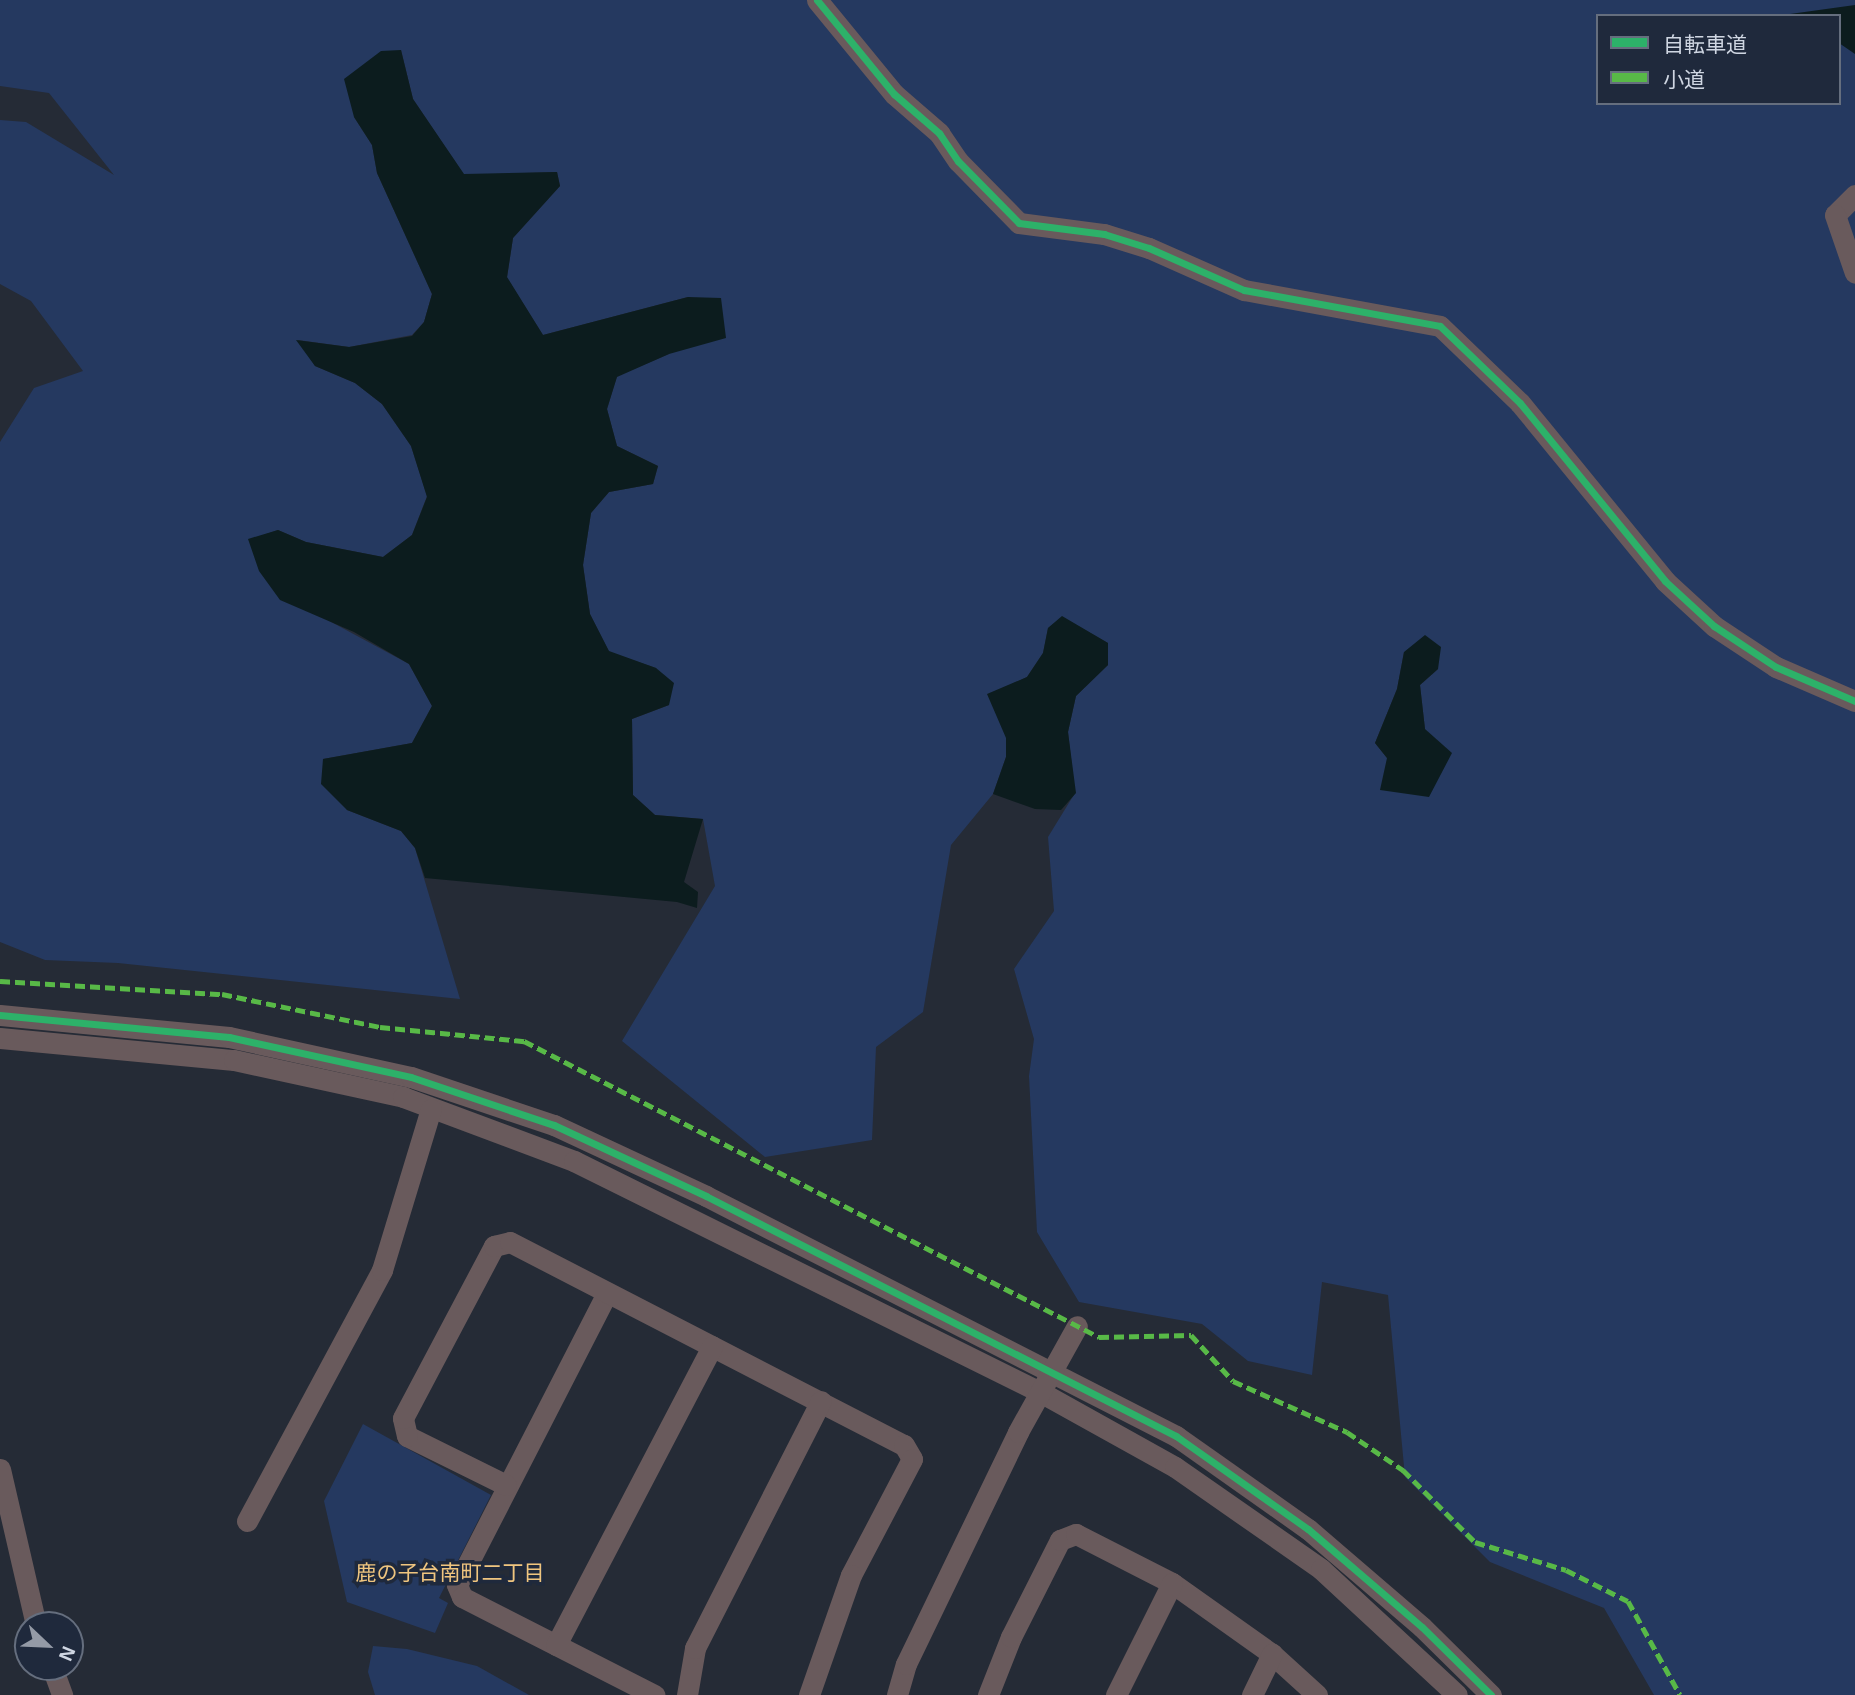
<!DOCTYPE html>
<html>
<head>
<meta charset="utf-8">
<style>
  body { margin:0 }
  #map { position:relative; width:1855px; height:1695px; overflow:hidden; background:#252b36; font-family:Arial,"Noto Sans JP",sans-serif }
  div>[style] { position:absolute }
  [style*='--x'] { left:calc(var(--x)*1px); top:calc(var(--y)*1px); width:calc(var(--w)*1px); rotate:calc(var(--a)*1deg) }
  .green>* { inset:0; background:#253960 }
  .water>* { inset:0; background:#0c1c1e }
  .minor>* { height:21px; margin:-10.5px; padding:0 10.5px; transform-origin:10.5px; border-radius:10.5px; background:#695a5c }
  .quiet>* { height:5px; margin-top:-2.5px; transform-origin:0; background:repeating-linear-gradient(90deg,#58b947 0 10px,transparent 0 15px) }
  .cycleway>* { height:7px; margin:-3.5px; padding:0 3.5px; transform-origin:3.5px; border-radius:3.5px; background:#2db169 }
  span { translate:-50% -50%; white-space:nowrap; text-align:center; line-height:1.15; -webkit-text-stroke:7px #1f293c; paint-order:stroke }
  .neighbourhood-label { font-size:21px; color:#efc57f }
  .legend { position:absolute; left:1596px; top:14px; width:245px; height:91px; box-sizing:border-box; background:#1f293c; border:2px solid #656e7e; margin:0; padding:9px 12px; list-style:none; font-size:21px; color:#cfd6e2 }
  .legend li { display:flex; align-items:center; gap:14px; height:35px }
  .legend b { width:35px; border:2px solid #656e7e }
  .north { position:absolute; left:14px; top:1611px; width:70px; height:70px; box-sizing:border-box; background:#1f293c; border:2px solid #656e7e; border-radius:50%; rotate:113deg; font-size:19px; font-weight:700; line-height:28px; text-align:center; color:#cfd6e2 }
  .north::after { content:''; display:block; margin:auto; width:24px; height:32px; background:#949aa6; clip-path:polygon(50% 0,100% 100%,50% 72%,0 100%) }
</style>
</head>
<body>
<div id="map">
  <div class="green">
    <i style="clip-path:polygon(evenodd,0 0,1855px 0,1855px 1695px,1654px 1695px,1604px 1608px,1490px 1562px,1405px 1477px,1388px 1295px,1322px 1282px,1312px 1375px,1248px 1361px,1202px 1324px,1079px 1302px,1037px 1232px,1029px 1076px,1034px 1039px,1014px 969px,1054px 911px,1048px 837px,1075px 793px,1068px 732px,1076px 696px,1108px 665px,1108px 643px,1062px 617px,1048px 628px,1043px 653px,1027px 677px,1012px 684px,1006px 757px,993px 794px,951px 845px,923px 1012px,876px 1047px,872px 1140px,765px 1157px,622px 1041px,715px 886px,703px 819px,655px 815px,633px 795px,632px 719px,669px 705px,656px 668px,609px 652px,590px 614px,583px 565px,591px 513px,609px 492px,653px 484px,658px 466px,617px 446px,607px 409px,617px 376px,669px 354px,688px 297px,543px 335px,507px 278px,513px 238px,560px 186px,557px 172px,464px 175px,413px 99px,401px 50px,354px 117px,372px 145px,377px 173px,432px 294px,424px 322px,412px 335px,349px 347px,298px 340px,315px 366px,355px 383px,382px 404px,411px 446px,427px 496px,412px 535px,383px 557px,306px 542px,278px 530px,249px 540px,322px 617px,409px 664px,432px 706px,412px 743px,323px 759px,347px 810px,401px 831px,415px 848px,460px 999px,118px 963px,45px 960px,0 942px,0 442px,34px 388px,83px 371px,31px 301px,0 284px,0 120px,26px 122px,114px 175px,49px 93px,0 86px,0 0,1598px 16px,1839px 16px,1839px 103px,1598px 103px,1598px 16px,0 0,1404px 652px,1438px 669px,1420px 685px,1425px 729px,1387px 758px,1375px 743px,1397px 689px,1404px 652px)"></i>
    <i style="clip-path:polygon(363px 1424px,491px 1495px,439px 1598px,448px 1603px,435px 1633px,347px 1602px,324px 1501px)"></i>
    <i style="clip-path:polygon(373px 1646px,407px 1649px,477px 1666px,529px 1695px,375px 1695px,368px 1672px)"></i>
  </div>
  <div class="water">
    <i style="clip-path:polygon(1855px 5px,1855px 54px,1839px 43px,1839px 16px,1790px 14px)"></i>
    <i style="clip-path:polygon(401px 50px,413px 99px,464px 174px,557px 172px,560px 186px,513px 238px,507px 277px,543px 335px,688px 297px,721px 298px,726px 338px,669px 354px,617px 377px,607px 409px,617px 446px,658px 466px,653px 484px,609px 492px,591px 513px,583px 565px,590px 614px,609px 651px,656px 668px,674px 683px,669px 705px,632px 719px,633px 795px,655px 815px,703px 819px,684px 882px,698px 892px,697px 908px,677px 902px,425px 878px,415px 848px,401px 831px,347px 810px,321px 784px,323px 759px,412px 743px,432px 706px,409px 664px,354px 632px,280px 600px,259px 571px,248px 539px,278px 530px,306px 542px,383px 557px,412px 535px,427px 497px,411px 446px,382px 404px,355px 383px,315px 366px,296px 340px,349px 347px,412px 336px,424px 322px,432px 294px,377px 173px,372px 145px,354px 117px,344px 79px,381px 51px)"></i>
    <i style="clip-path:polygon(1062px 616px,1108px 643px,1108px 665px,1076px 696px,1068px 732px,1076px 793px,1061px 810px,1035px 809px,993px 794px,1006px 757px,1006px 738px,987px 694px,1027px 677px,1043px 653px,1048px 628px)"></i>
    <i style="clip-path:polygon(1425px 635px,1441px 647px,1438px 669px,1420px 685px,1425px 729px,1452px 753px,1429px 797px,1380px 790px,1387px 758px,1375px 743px,1397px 689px,1404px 652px)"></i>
  </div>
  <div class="minor">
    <i style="--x:817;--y:0;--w:122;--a:50.7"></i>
    <i style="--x:894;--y:94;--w:60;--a:40.9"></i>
    <i style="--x:939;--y:133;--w:34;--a:56"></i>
    <i style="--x:958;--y:161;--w:87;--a:45.5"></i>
    <i style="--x:1019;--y:223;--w:86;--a:7.4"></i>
    <i style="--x:1104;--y:234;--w:47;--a:17.3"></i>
    <i style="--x:1149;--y:248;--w:104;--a:23.9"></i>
    <i style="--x:1244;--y:290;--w:199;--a:10.4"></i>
    <i style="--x:1440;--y:326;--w:111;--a:43.9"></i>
    <i style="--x:1520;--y:403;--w:230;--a:50.8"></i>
    <i style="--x:1665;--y:581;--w:67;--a:42.6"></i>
    <i style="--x:1714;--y:626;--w:74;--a:33.5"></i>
    <i style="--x:1776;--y:667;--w:86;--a:23.3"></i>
    <i style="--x:1855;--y:195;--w:28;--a:135"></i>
    <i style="--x:1835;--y:215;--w:61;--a:71"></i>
    <i style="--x:0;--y:1015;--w:230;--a:5.5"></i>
    <i style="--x:229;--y:1037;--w:186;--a:12.4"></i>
    <i style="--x:411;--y:1077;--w:151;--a:18.6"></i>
    <i style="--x:554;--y:1125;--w:168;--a:25"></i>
    <i style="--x:706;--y:1196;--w:528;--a:27.05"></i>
    <i style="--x:1176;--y:1436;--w:161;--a:35.2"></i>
    <i style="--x:1308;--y:1529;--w:150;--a:40.7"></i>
    <i style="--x:1422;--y:1627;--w:97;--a:44.6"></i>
    <i style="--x:0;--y:1038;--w:235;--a:5.4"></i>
    <i style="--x:234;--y:1060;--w:173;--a:12.3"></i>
    <i style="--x:403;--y:1097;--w:183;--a:20.5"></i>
    <i style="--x:574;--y:1161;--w:522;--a:26.37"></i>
    <i style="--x:1042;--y:1393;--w:152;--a:29.1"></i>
    <i style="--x:1175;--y:1467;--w:178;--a:34.9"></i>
    <i style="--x:1321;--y:1569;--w:185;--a:42.8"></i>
    <i style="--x:607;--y:1293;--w:328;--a:117.2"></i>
    <i style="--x:457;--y:1585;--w:13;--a:67"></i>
    <i style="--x:462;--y:1597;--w:216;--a:27"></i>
    <i style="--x:0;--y:1469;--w:160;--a:77"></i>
    <i style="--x:506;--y:1485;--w:110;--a:-153.7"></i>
    <i style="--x:407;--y:1436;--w:18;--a:-103"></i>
    <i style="--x:403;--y:1418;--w:195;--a:-62.1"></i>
    <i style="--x:494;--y:1246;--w:16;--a:-14"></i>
    <i style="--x:510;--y:1242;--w:443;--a:27.3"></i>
    <i style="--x:904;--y:1445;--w:16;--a:60"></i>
    <i style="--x:912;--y:1459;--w:131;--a:117.7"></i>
    <i style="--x:851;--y:1575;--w:127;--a:109.3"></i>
    <i style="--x:247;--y:1521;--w:285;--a:-61.7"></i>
    <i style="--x:382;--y:1270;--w:168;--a:-73.1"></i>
    <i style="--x:556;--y:1645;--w:337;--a:-62.4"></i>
    <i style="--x:52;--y:1667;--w:30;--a:70"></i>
    <i style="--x:687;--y:1695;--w:48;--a:-80.3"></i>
    <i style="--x:695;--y:1648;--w:277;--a:-63"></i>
    <i style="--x:897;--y:1695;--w:32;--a:-74"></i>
    <i style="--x:906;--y:1664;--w:258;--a:-64.2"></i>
    <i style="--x:1018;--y:1432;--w:121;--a:-60.9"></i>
    <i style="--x:988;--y:1695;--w:62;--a:-68.4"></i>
    <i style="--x:1011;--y:1637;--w:109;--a:-63.2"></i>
    <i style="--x:1060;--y:1540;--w:17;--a:-21"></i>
    <i style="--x:1076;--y:1534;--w:108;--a:27"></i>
    <i style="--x:1172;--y:1583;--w:123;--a:35.4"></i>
    <i style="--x:1272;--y:1654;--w:61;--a:42.3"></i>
    <i style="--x:1116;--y:1695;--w:125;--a:-63.4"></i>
    <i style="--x:1252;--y:1695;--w:46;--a:-64"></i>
  </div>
  <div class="quiet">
    <i style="--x:0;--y:981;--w:222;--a:3.4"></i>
    <i style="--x:222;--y:994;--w:161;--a:11.8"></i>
    <i style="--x:380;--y:1027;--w:145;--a:5.6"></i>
    <i style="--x:524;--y:1041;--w:647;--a:27.24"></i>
    <i style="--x:1099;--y:1337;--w:92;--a:-1.2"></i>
    <i style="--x:1191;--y:1335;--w:62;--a:47.6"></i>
    <i style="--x:1233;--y:1381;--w:125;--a:24.1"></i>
    <i style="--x:1347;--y:1432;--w:68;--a:34.2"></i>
    <i style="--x:1403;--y:1470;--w:102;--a:45"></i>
    <i style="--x:1475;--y:1542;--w:95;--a:17.1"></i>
    <i style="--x:1566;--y:1570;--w:69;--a:26.6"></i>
    <i style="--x:1628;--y:1601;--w:107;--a:61"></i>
  </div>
  <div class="cycleway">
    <i style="--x:817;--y:0;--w:122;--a:50.7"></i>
    <i style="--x:894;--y:94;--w:60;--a:40.9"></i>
    <i style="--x:939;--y:133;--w:34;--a:56"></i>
    <i style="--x:958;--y:161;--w:87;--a:45.5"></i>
    <i style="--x:1019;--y:223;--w:86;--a:7.4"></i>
    <i style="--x:1104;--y:234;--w:47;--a:17.3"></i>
    <i style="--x:1149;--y:248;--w:104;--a:23.9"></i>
    <i style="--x:1244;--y:290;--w:199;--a:10.4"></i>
    <i style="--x:1440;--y:326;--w:111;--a:43.9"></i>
    <i style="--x:1520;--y:403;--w:230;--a:50.8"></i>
    <i style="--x:1665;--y:581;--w:67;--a:42.6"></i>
    <i style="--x:1714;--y:626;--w:74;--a:33.5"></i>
    <i style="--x:1776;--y:667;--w:86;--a:23.3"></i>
    <i style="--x:0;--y:1015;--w:230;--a:5.5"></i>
    <i style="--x:229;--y:1037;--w:186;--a:12.4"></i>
    <i style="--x:411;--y:1077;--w:151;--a:18.6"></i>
    <i style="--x:554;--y:1125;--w:168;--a:25"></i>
    <i style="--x:706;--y:1196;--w:528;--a:27.05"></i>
    <i style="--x:1176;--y:1436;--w:161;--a:35.2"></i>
    <i style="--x:1308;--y:1529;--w:150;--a:40.7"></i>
    <i style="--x:1422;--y:1627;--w:97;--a:44.6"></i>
  </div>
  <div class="neighbourhood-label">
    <span style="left:450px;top:1573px">鹿の子台南町二丁目</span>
  </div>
  <ul class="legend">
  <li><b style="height:9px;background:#2db169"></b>自転車道</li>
  <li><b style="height:9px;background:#58b947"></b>小道</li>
  </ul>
  <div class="north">N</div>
</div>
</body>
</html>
